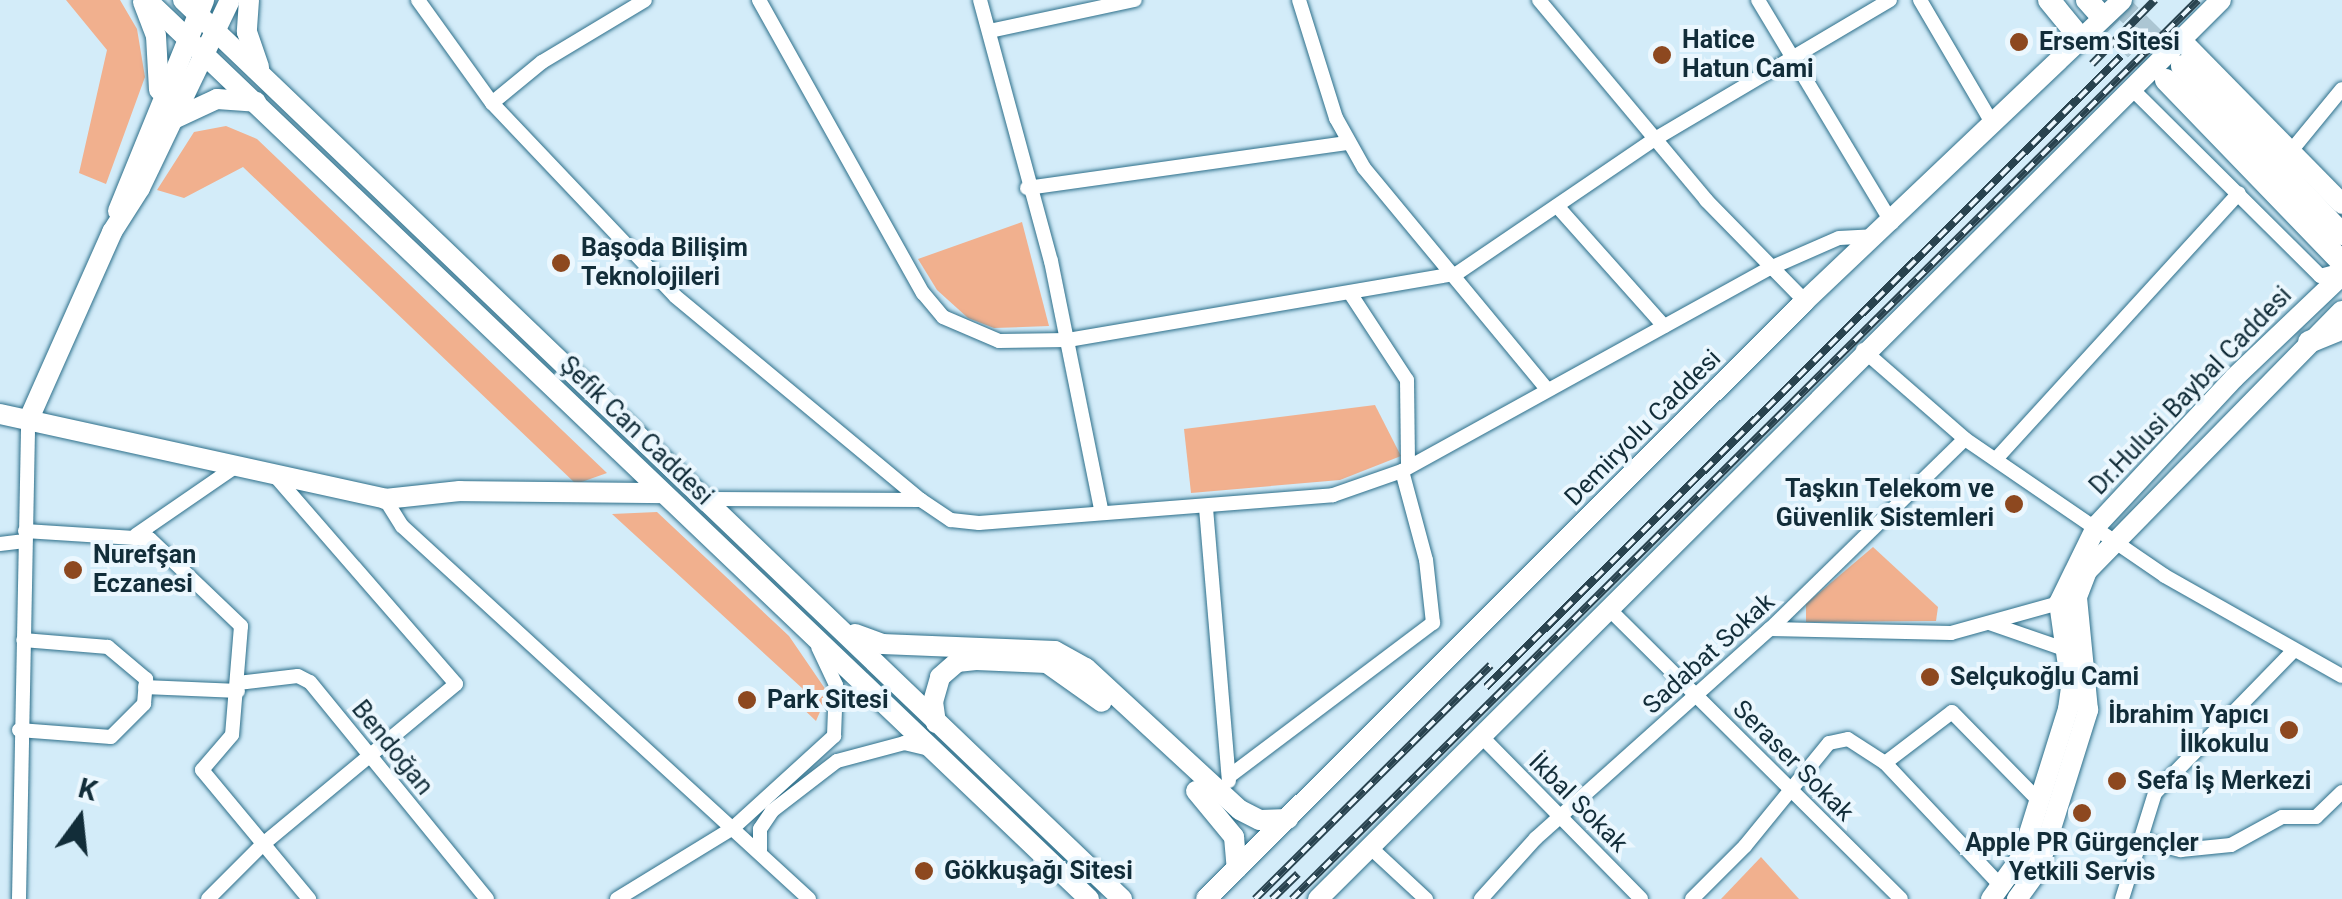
<!DOCTYPE html>
<html>
<head>
<meta charset="utf-8">
<style>
  body { margin:0 }
  #map { position:relative; width:2342px; height:899px; overflow:hidden; background:#d3ecf9; font-family:Roboto,sans-serif }
  div>[style] { position:absolute }
  [style*='--x'] { left:calc(var(--x)*1px); top:calc(var(--y)*1px); width:calc(var(--w)*1px); rotate:calc(var(--a)*1deg) }
  .green>* { inset:0; background:#f1b08e }
  .primary-tunnel>* { height:22px; margin-top:-11px; transform-origin:0; background:repeating-linear-gradient(90deg,#acc6d3 0 22px,transparent 0 33px) }
  .roads { filter:drop-shadow(0 0 2px #2d6f8a) drop-shadow(0 0 2px #2d6f8a) }
  .street>* { height:14px; margin:-7px; padding:0 7px; transform-origin:7px; border-radius:7px; background:#fff }
  .secondary>* { height:20px; margin:-10px; padding:0 10px; transform-origin:10px; border-radius:10px; background:#fff }
  .primary>* { height:22px; margin:-11px; padding:0 11px; transform-origin:11px; border-radius:11px; background:#fff }
  .rail>* { height:8px; margin-top:-4px; transform-origin:0; background:repeating-linear-gradient(90deg,#ebf7fe 0 11px,#29434f 0 22px); box-sizing:border-box; border-block:2px solid #29434f }
  .dots>* { width:28px; height:28px; translate:-50% -50%; box-sizing:border-box; border:5px solid #ebf7fe; border-radius:50% }
  span { translate:-50% -50%; white-space:nowrap; text-align:center; line-height:1.15; -webkit-text-stroke:8px #ebf7fe; paint-order:stroke }
  .poi-label { font-size:25px; color:#122d39; font-weight:700 }
  .left { translate:0 -50%; text-align:left }
  .right { translate:-100% -50%; text-align:right }
  .street-label { font-size:25px; color:#122d39 }
  .north { position:absolute; left:30px; top:769px; width:100px; height:100px; -webkit-text-stroke:8px #ebf7fe; paint-order:stroke; rotate:15deg; font-size:28px; font-weight:700; line-height:40px; text-align:center; color:#122d39 }
  .north::after { content:''; display:block; margin:auto; width:35px; height:45px; background:#122d39; clip-path:polygon(50% 0,100% 100%,50% 72%,0 100%) }
</style>
</head>
<body>
<div id="map">
  <div class="green">
    <i style="clip-path:polygon(66px 0,120px 0,137px 29px,145px 77px,106px 184px,79px 173px,107px 50px)"></i>
    <i style="clip-path:polygon(226px 126px,257px 139px,607px 473px,576px 484px,243px 167px,184px 198px,157px 190px,194px 132px)"></i>
    <i style="clip-path:polygon(1022px 222px,1049px 326px,994px 328px,968px 318px,937px 290px,918px 259px)"></i>
    <i style="clip-path:polygon(1375px 405px,1401px 456px,1340px 480px,1191px 493px,1184px 429px)"></i>
    <i style="clip-path:polygon(657px 512px,789px 636px,828px 693px,816px 721px,795px 701px,803px 689px,612px 514px)"></i>
    <i style="clip-path:polygon(1873px 547px,1938px 607px,1936px 621px,1806px 622px,1806px 604px)"></i>
    <i style="clip-path:polygon(1761px 857px,1799px 899px,1721px 899px)"></i>
  </div>
  <div class="primary-tunnel">
    <i style="--x:2115;--y:0;--w:94;--a:44.6"></i>
    <i style="--x:2097;--y:11;--w:96;--a:45"></i>
  </div>
  <div class="roads">
    <div class="street">
      <i style="--x:418;--y:0;--w:127;--a:54.3"></i>
      <i style="--x:492;--y:103;--w:266;--a:46.5"></i>
      <i style="--x:675;--y:296;--w:320;--a:39.7"></i>
      <i style="--x:759;--y:0;--w:336;--a:60.8"></i>
      <i style="--x:923;--y:293;--w:31;--a:50"></i>
      <i style="--x:943;--y:317;--w:61;--a:23.2"></i>
      <i style="--x:999;--y:341;--w:69;--a:-0.8"></i>
      <i style="--x:1068;--y:340;--w:394;--a:-9.7"></i>
      <i style="--x:1456;--y:274;--w:240;--a:-34.2"></i>
      <i style="--x:1655;--y:139;--w:273;--a:-30.6"></i>
      <i style="--x:980;--y:0;--w:270;--a:74.8"></i>
      <i style="--x:1051;--y:261;--w:254;--a:78.6"></i>
      <i style="--x:1299;--y:0;--w:124;--a:72.6"></i>
      <i style="--x:1336;--y:118;--w:57;--a:60.8"></i>
      <i style="--x:1364;--y:168;--w:287;--a:50.4"></i>
      <i style="--x:1539;--y:0;--w:261;--a:50.1"></i>
      <i style="--x:1706;--y:200;--w:141;--a:45.6"></i>
      <i style="--x:1758;--y:0;--w:260;--a:59"></i>
      <i style="--x:1920;--y:0;--w:140;--a:59.6"></i>
      <i style="--x:990;--y:31;--w:148;--a:-12.1"></i>
      <i style="--x:2132;--y:89;--w:265;--a:44.8"></i>
      <i style="--x:2320;--y:276;--w:23;--a:-15"></i>
      <i style="--x:492;--y:103;--w:65;--a:-39.4"></i>
      <i style="--x:542;--y:62;--w:120;--a:-31"></i>
      <i style="--x:2291;--y:151;--w:80;--a:-50.6"></i>
      <i style="--x:1027;--y:188;--w:325;--a:-8"></i>
      <i style="--x:1557;--y:206;--w:161;--a:48.3"></i>
      <i style="--x:1350;--y:293;--w:104;--a:56.8"></i>
      <i style="--x:1407;--y:380;--w:85;--a:89.3"></i>
      <i style="--x:1863;--y:350;--w:135;--a:41.1"></i>
      <i style="--x:1965;--y:439;--w:242;--a:34.4"></i>
      <i style="--x:2165;--y:576;--w:203;--a:29.5"></i>
      <i style="--x:1996;--y:459;--w:360;--a:-47.6"></i>
      <i style="--x:385;--y:499;--w:32;--a:58"></i>
      <i style="--x:402;--y:526;--w:552;--a:42.5"></i>
      <i style="--x:709;--y:499;--w:212;--a:0.3"></i>
      <i style="--x:921;--y:500;--w:36;--a:34"></i>
      <i style="--x:951;--y:520;--w:28;--a:6"></i>
      <i style="--x:979;--y:523;--w:355;--a:-4.5"></i>
      <i style="--x:1333;--y:495;--w:73;--a:-19.2"></i>
      <i style="--x:1402;--y:471;--w:418;--a:-28.9"></i>
      <i style="--x:1768;--y:269;--w:77;--a:-23.6"></i>
      <i style="--x:1839;--y:238;--w:38;--a:-3"></i>
      <i style="--x:1206;--y:508;--w:274;--a:85.2"></i>
      <i style="--x:25;--y:531;--w:125;--a:3.7"></i>
      <i style="--x:150;--y:539;--w:126;--a:43.7"></i>
      <i style="--x:241;--y:626;--w:109;--a:94.7"></i>
      <i style="--x:232;--y:735;--w:46;--a:130.6"></i>
      <i style="--x:202;--y:770;--w:168;--a:50.3"></i>
      <i style="--x:136;--y:535;--w:120;--a:-34.5"></i>
      <i style="--x:0;--y:544;--w:25;--a:-7"></i>
      <i style="--x:1612;--y:612;--w:407;--a:44.8"></i>
      <i style="--x:1989;--y:623;--w:83;--a:19.1"></i>
      <i style="--x:1770;--y:629;--w:181;--a:1.3"></i>
      <i style="--x:1951;--y:633;--w:112;--a:-15.5"></i>
      <i style="--x:238;--y:683;--w:60;--a:-6.7"></i>
      <i style="--x:298;--y:676;--w:13;--a:27"></i>
      <i style="--x:310;--y:682;--w:280;--a:50.8"></i>
      <i style="--x:145;--y:687;--w:93;--a:2.5"></i>
      <i style="--x:19;--y:730;--w:92;--a:4.4"></i>
      <i style="--x:111;--y:737;--w:47;--a:-45"></i>
      <i style="--x:144;--y:704;--w:25;--a:-85"></i>
      <i style="--x:146;--y:679;--w:50;--a:-139.9"></i>
      <i style="--x:108;--y:647;--w:85;--a:-175.3"></i>
      <i style="--x:1484;--y:739;--w:224;--a:45.5"></i>
      <i style="--x:1231;--y:775;--w:253;--a:-37"></i>
      <i style="--x:1433;--y:623;--w:63;--a:-96.3"></i>
      <i style="--x:1426;--y:560;--w:92;--a:-105.1"></i>
      <i style="--x:2144;--y:841;--w:38;--a:14"></i>
      <i style="--x:2181;--y:850;--w:50;--a:-5.7"></i>
      <i style="--x:2231;--y:845;--w:58;--a:-28.8"></i>
      <i style="--x:2282;--y:817;--w:34;--a:0"></i>
      <i style="--x:2316;--y:817;--w:36;--a:-44"></i>
      <i style="--x:1372;--y:849;--w:74;--a:42.8"></i>
      <i style="--x:760;--y:853;--w:24;--a:-90"></i>
      <i style="--x:760;--y:829;--w:22;--a:-56"></i>
      <i style="--x:772;--y:811;--w:82;--a:-37.6"></i>
      <i style="--x:837;--y:761;--w:69;--a:-15"></i>
      <i style="--x:904;--y:743;--w:27;--a:13"></i>
      <i style="--x:2001;--y:886;--w:169;--a:-133.3"></i>
      <i style="--x:1885;--y:763;--w:84;--a:-37.3"></i>
      <i style="--x:1952;--y:712;--w:127;--a:45.6"></i>
      <i style="--x:19;--y:899;--w:478;--a:-88.9"></i>
      <i style="--x:208;--y:899;--w:76;--a:-45"></i>
      <i style="--x:262;--y:845;--w:252;--a:-39.7"></i>
      <i style="--x:456;--y:684;--w:276;--a:-131"></i>
      <i style="--x:617;--y:899;--w:136;--a:-31.5"></i>
      <i style="--x:733;--y:828;--w:137;--a:-42.3"></i>
      <i style="--x:834;--y:736;--w:51;--a:-87.8"></i>
      <i style="--x:836;--y:685;--w:42;--a:-115.3"></i>
      <i style="--x:1481;--y:899;--w:82;--a:-48"></i>
      <i style="--x:1536;--y:838;--w:314;--a:-41.8"></i>
      <i style="--x:1770;--y:629;--w:272;--a:-44.3"></i>
      <i style="--x:1692;--y:899;--w:75;--a:-45"></i>
      <i style="--x:1745;--y:846;--w:133;--a:-50.8"></i>
      <i style="--x:1829;--y:743;--w:19;--a:-12"></i>
      <i style="--x:1848;--y:739;--w:44;--a:33"></i>
      <i style="--x:2122;--y:899;--w:111;--a:-72.7"></i>
      <i style="--x:2155;--y:793;--w:198;--a:-45.8"></i>
    </div>
    <div class="secondary">
      <i style="--x:147;--y:0;--w:1302;--a:43.66"></i>
      <i style="--x:183;--y:0;--w:1300;--a:43.75"></i>
      <i style="--x:249;--y:0;--w:32;--a:94"></i>
      <i style="--x:247;--y:32;--w:37;--a:71"></i>
      <i style="--x:143;--y:2;--w:36;--a:69"></i>
      <i style="--x:156;--y:36;--w:54;--a:86.8"></i>
      <i style="--x:2181;--y:40;--w:230;--a:45.5"></i>
      <i style="--x:176;--y:118;--w:45;--a:-24.9"></i>
      <i style="--x:217;--y:99;--w:39;--a:4"></i>
      <i style="--x:118;--y:211;--w:228;--a:-67.8"></i>
      <i style="--x:0;--y:414;--w:394;--a:12.4"></i>
      <i style="--x:385;--y:499;--w:75;--a:-6.1"></i>
      <i style="--x:460;--y:491;--w:202;--a:0.6"></i>
      <i style="--x:28;--y:421;--w:207;--a:-66"></i>
      <i style="--x:112;--y:232;--w:52;--a:-57.5"></i>
      <i style="--x:140;--y:188;--w:208;--a:-64.4"></i>
      <i style="--x:855;--y:634;--w:29;--a:20"></i>
      <i style="--x:882;--y:644;--w:173;--a:2.3"></i>
      <i style="--x:1055;--y:651;--w:35;--a:29"></i>
      <i style="--x:1086;--y:668;--w:209;--a:42.7"></i>
      <i style="--x:1240;--y:810;--w:22;--a:27"></i>
      <i style="--x:1260;--y:820;--w:28;--a:-2"></i>
      <i style="--x:936;--y:723;--w:21;--a:-98"></i>
      <i style="--x:933;--y:702;--w:26;--a:-74"></i>
      <i style="--x:940;--y:677;--w:23;--a:-41"></i>
      <i style="--x:957;--y:662;--w:19;--a:-6"></i>
      <i style="--x:976;--y:660;--w:71;--a:2.4"></i>
      <i style="--x:1047;--y:663;--w:67;--a:35.3"></i>
      <i style="--x:1196;--y:791;--w:60;--a:50.4"></i>
      <i style="--x:1234;--y:837;--w:32;--a:85"></i>
      <i style="--x:1206;--y:899;--w:846;--a:-44.95"></i>
      <i style="--x:1805;--y:301;--w:437;--a:-43.5"></i>
      <i style="--x:1318;--y:899;--w:1274;--a:-44.87"></i>
      <i style="--x:1991;--y:899;--w:53;--a:-54.2"></i>
      <i style="--x:2022;--y:856;--w:154;--a:-72.6"></i>
      <i style="--x:2068;--y:709;--w:22;--a:-82"></i>
      <i style="--x:2071;--y:687;--w:85;--a:-98.1"></i>
      <i style="--x:2059;--y:603;--w:87;--a:-64"></i>
      <i style="--x:2097;--y:525;--w:201;--a:-47"></i>
      <i style="--x:2234;--y:378;--w:149;--a:-43.6"></i>
      <i style="--x:2017;--y:899;--w:36;--a:-54"></i>
      <i style="--x:2038;--y:870;--w:168;--a:-72.6"></i>
      <i style="--x:2088;--y:710;--w:114;--a:-95.6"></i>
      <i style="--x:2077;--y:597;--w:28;--a:-69"></i>
      <i style="--x:2087;--y:571;--w:364;--a:-45.6"></i>
    </div>
    <div class="primary">
      <i style="--x:2049;--y:0;--w:50;--a:50.6"></i>
      <i style="--x:2087;--y:0;--w:15;--a:48"></i>
      <i style="--x:2182;--y:66;--w:232;--a:46.4"></i>
      <i style="--x:2166;--y:80;--w:253;--a:46"></i>
      <i style="--x:2309;--y:342;--w:35;--a:-22"></i>
    </div>
  </div>
  <div class="rail">
    <i style="--x:2092;--y:64;--w:90;--a:-45.5"></i>
    <i style="--x:1486;--y:687;--w:895;--a:-44.82"></i>
    <i style="--x:1255;--y:899;--w:332;--a:-44.8"></i>
    <i style="--x:1272;--y:899;--w:36;--a:-44"></i>
    <i style="--x:1292;--y:899;--w:1276;--a:-44.78"></i>
  </div>
  <div class="dots">
    <i style="left:2019px;top:42px;background:#8d481f"></i>
    <i style="left:1662px;top:55px;background:#8d481f"></i>
    <i style="left:561px;top:263px;background:#8d481f"></i>
    <i style="left:2014px;top:504px;background:#8d481f"></i>
    <i style="left:73px;top:570px;background:#8d481f"></i>
    <i style="left:1930px;top:677px;background:#8d481f"></i>
    <i style="left:747px;top:700px;background:#8d481f"></i>
    <i style="left:2289px;top:730px;background:#8d481f"></i>
    <i style="left:2117px;top:781px;background:#8d481f"></i>
    <i style="left:2082px;top:813px;background:#8d481f"></i>
    <i style="left:924px;top:871px;background:#8d481f"></i>
  </div>
  <div class="poi-label">
    <span class="left" style="left:1682px;top:55px">Hatice<br>Hatun Cami</span>
    <span class="left" style="left:2039px;top:42px">Ersem Sitesi</span>
    <span class="left" style="left:581px;top:263px">Başoda Bilişim<br>Teknolojileri</span>
    <span class="right" style="left:1994px;top:504px">Taşkın Telekom ve<br>Güvenlik Sistemleri</span>
    <span class="left" style="left:93px;top:570px">Nurefşan<br>Eczanesi</span>
    <span class="left" style="left:1950px;top:677px">Selçukoğlu Cami</span>
    <span class="left" style="left:767px;top:700px">Park Sitesi</span>
    <span class="right" style="left:2269px;top:730px">İbrahim Yapıcı<br>İlkokulu</span>
    <span class="left" style="left:2137px;top:781px">Sefa İş Merkezi</span>
    <span style="left:2082px;top:858px">Apple PR Gürgençler<br>Yetkili Servis</span>
    <span class="left" style="left:944px;top:871px">Gökkuşağı Sitesi</span>
  </div>
  <div class="street-label">
    <span style="left:2191px;top:391px;rotate:-46deg">Dr.Hulusi Baybal Caddesi</span>
    <span style="left:1643px;top:428px;rotate:-45deg">Demiryolu Caddesi</span>
    <span style="left:636px;top:431px;rotate:44deg">Şefik Can Caddesi</span>
    <span style="left:1709px;top:654px;rotate:-42deg">Sadabat Sokak</span>
    <span style="left:392px;top:748px;rotate:51deg">Bendoğan</span>
    <span style="left:1793px;top:761px;rotate:45deg">Seraser Sokak</span>
    <span style="left:1578px;top:803px;rotate:45deg">İkbal Sokak</span>
  </div>
  <div class="north">K</div>
</div>
</body>
</html>
